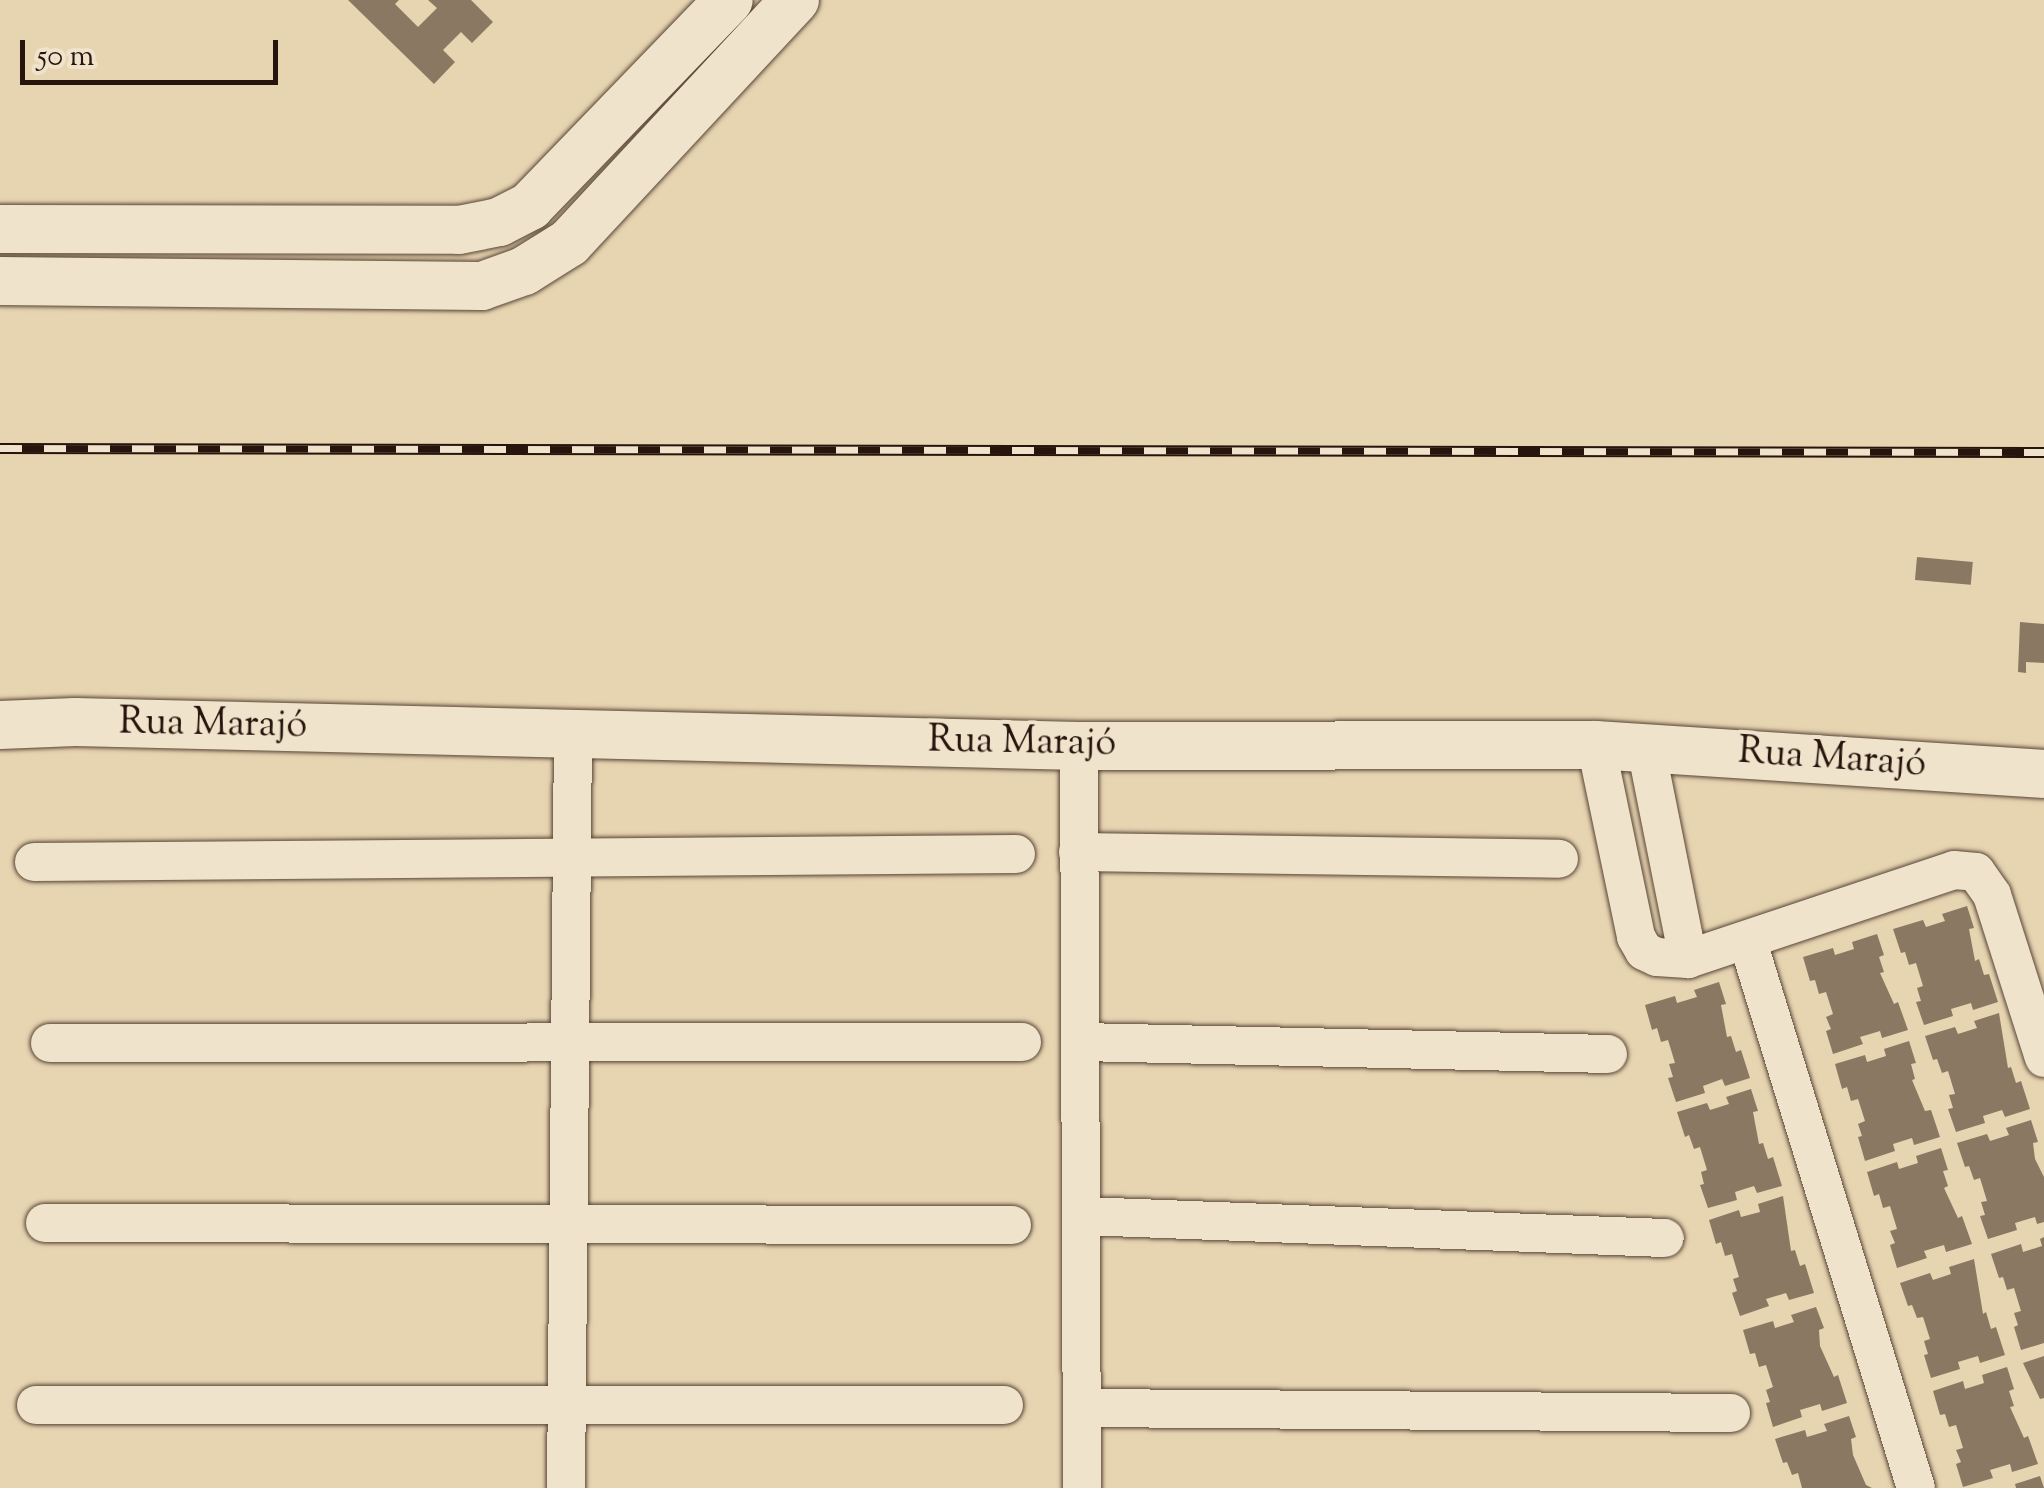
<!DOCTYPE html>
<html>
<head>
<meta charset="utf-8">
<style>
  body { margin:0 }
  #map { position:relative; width:2044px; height:1488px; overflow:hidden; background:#e7d4b1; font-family:"Sorts Mill Goudy",serif }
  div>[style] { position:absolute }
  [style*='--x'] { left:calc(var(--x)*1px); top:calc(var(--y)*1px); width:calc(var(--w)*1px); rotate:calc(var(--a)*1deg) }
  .building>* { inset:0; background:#8b7862; transform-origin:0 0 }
  .roads { filter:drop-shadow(0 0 2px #574536) drop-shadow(0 0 2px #574536) }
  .minor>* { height:38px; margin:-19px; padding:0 19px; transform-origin:19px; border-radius:19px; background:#efe3cc }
  .tertiary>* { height:48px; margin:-24px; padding:0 24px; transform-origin:24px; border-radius:24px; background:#efe3cc }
  .rail>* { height:11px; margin-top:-5.5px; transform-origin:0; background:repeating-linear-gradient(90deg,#efe3cc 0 22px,#27150d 0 44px); box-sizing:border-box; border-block:2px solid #27150d }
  span { translate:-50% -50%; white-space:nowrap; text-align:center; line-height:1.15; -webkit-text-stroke:8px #efe3cc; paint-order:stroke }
  .street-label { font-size:38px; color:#27150d }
  .scale { position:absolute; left:20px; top:40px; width:258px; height:45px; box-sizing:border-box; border:5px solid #27150d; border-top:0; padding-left:12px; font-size:30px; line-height:35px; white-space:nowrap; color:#27150d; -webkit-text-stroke:8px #efe3cc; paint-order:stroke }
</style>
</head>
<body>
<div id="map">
  <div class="building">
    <i style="clip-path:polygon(348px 0,399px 0,395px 4px,418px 27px,437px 8px,428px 0,471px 0,493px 22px,472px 43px,461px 32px,443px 50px,455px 62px,434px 84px)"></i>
    <i style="left:1917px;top:557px;width:56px;height:23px;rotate:5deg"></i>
    <i style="clip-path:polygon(2020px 622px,2044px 624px,2044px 663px,2026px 662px,2026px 673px,2018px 672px)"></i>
    <i style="clip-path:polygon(1967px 906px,1974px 928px,1969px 929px,1975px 961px,1979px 959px,1984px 975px,1989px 974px,1998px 1002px,1973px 1010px,1971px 1003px,1951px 1009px,1953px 1016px,1924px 1025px,1916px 1002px,1921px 1001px,1917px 988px,1923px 986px,1916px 963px,1909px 965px,1905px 952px,1901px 953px,1893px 929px,1923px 920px,1926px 927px,1945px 921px,1942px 914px)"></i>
    <i style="clip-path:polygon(1877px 934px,1884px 955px,1879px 957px,1884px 972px,1880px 973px,1894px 1004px,1898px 1002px,1908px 1030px,1882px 1038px,1880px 1031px,1860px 1037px,1863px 1044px,1833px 1054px,1826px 1031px,1831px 1029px,1826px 1017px,1833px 1014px,1826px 992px,1819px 994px,1815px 980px,1810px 981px,1803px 957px,1833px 948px,1835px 955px,1854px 949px,1852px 942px)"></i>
    <i style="clip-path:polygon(1719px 982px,1726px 1004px,1721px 1005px,1727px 1037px,1731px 1036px,1736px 1052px,1741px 1050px,1750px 1078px,1725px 1086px,1722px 1079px,1703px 1086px,1705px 1093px,1676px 1102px,1668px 1078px,1673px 1077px,1669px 1064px,1675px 1063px,1668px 1040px,1661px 1042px,1657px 1028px,1652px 1030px,1645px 1005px,1675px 996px,1677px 1003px,1697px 997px,1694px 990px)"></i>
    <i style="clip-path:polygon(1999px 1013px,2008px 1068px,2011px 1067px,2016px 1083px,2021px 1081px,2030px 1109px,2005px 1117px,2002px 1110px,1983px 1116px,1985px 1123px,1956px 1132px,1948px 1109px,1953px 1108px,1949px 1095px,1955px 1094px,1948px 1071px,1942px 1073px,1937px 1059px,1933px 1060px,1925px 1036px,1955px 1027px,1958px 1034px,1977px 1028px,1974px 1021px)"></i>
    <i style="clip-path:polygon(1909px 1041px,1916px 1063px,1911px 1064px,1915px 1079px,1912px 1080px,1925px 1111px,1931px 1110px,1940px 1137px,1914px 1145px,1912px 1138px,1893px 1144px,1895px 1151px,1865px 1161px,1858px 1137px,1862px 1136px,1858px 1124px,1865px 1121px,1858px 1099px,1851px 1101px,1847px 1087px,1842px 1089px,1835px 1064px,1865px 1055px,1867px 1062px,1886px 1056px,1884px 1049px)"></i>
    <i style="clip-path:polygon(1751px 1089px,1758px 1111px,1753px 1112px,1759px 1144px,1763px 1143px,1768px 1159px,1773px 1157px,1782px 1186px,1757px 1193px,1754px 1186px,1735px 1192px,1737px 1200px,1708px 1208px,1700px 1185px,1704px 1184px,1701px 1172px,1707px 1170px,1700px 1147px,1694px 1149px,1689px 1135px,1685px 1137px,1677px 1112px,1707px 1103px,1710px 1110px,1729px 1104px,1726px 1097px)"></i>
    <i style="clip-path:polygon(2031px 1120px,2038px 1142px,2033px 1143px,2035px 1159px,2044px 1177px,2044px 1222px,2037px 1224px,2035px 1217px,2015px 1223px,2017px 1230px,1988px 1239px,1980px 1216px,1985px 1215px,1981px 1202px,1987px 1201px,1980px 1178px,1974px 1180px,1969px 1166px,1965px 1167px,1957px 1143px,1987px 1134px,1990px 1141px,2009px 1135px,2006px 1128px)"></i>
    <i style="clip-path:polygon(1941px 1148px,1948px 1170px,1943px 1171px,1948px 1186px,1944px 1188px,1958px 1218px,1962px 1216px,1972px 1244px,1946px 1252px,1944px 1245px,1924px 1251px,1927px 1258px,1897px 1268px,1890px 1245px,1895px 1243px,1890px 1231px,1897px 1229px,1890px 1206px,1883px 1208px,1879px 1194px,1874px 1196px,1867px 1172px,1897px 1162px,1899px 1169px,1918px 1163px,1916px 1156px)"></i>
    <i style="clip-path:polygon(1783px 1196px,1791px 1251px,1795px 1250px,1800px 1266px,1805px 1264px,1814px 1293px,1789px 1300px,1786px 1293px,1766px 1299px,1769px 1306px,1740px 1316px,1732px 1293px,1737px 1291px,1733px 1279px,1739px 1277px,1732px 1254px,1725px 1256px,1721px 1242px,1716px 1244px,1709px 1220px,1739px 1210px,1741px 1217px,1760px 1212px,1758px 1204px)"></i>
    <i style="clip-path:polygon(2044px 1237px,2044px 1343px,2021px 1350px,2014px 1327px,2018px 1325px,2014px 1313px,2021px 1311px,2014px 1288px,2007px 1290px,2003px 1277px,1999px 1278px,1991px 1254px,2021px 1244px,2023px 1252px,2042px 1246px,2040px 1239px)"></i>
    <i style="clip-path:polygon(1974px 1259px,1983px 1314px,1986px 1312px,1991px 1329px,1996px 1327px,2005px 1355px,1980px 1363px,1978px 1356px,1958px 1362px,1960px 1369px,1931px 1378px,1924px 1355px,1928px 1354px,1924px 1341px,1930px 1339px,1923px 1317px,1917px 1318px,1912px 1305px,1908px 1306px,1900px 1283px,1930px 1273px,1933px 1280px,1951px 1274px,1949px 1267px)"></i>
    <i style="clip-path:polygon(1816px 1307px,1824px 1328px,1819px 1330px,1820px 1346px,1834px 1377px,1838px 1375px,1847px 1403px,1822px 1411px,1820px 1404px,1800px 1410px,1802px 1417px,1773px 1427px,1766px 1403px,1770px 1402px,1766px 1390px,1773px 1387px,1766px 1365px,1759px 1367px,1755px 1353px,1750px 1354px,1743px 1330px,1773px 1321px,1775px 1328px,1794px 1322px,1791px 1315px)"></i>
    <i style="clip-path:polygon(2044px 1356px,2044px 1398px,2040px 1399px,2023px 1363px)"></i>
    <i style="clip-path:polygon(2007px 1367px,2014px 1389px,2009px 1391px,2014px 1406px,2010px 1407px,2024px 1438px,2028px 1436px,2038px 1464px,2012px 1472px,2010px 1464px,1990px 1470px,1993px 1478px,1963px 1487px,1956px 1464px,1961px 1462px,1956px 1450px,1963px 1448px,1956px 1425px,1949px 1427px,1945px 1414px,1940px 1415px,1933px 1391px,1963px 1381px,1965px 1389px,1984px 1383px,1982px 1375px)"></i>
    <i style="clip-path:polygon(1849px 1416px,1856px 1437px,1851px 1439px,1853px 1455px,1866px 1485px,1872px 1488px,1802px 1488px,1798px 1473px,1792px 1475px,1787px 1462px,1783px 1463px,1775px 1439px,1805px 1430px,1807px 1437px,1827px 1431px,1824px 1424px)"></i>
    <i style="clip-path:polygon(2040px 1476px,2044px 1488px,2016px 1488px,2015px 1484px)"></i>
  </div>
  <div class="roads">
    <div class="minor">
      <i style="--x:1596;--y:745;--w:196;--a:78.2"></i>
      <i style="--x:1636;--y:937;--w:16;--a:60"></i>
      <i style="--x:1644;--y:951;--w:14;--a:25"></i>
      <i style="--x:1657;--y:957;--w:31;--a:4"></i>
      <i style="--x:1688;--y:959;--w:280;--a:-18.5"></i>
      <i style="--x:1954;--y:870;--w:22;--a:5"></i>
      <i style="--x:1976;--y:872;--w:28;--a:55"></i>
      <i style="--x:1992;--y:895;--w:171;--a:72.3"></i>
      <i style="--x:1079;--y:746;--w:742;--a:89.77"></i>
      <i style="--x:1646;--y:748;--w:215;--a:78.7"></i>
      <i style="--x:1078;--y:852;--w:481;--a:0.8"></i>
      <i style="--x:34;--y:862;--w:982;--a:-0.47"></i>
      <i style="--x:1748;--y:942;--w:571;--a:72.9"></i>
      <i style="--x:1081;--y:1042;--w:527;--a:1.3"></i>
      <i style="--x:50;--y:1043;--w:972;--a:-0.06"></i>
      <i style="--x:1084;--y:1216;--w:581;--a:2.17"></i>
      <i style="--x:45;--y:1223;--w:967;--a:0.12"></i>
      <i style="--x:36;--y:1405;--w:968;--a:0"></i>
      <i style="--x:1083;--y:1408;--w:648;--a:0.44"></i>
      <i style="--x:566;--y:1488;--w:754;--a:-89.47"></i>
    </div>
    <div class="tertiary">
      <i style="--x:0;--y:229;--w:459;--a:0.1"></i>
      <i style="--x:459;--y:230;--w:41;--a:-11.3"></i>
      <i style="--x:499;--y:222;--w:35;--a:-27"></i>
      <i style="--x:530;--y:206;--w:286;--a:-46"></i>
      <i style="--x:0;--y:281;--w:482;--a:0.6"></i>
      <i style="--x:482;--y:286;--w:45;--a:-19.7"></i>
      <i style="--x:524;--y:271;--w:53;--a:-31.9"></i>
      <i style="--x:569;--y:243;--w:332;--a:-47.1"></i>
      <i style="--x:0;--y:725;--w:75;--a:-2.3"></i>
      <i style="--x:75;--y:722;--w:1004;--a:1.37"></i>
      <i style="--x:1079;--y:746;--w:517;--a:-0.11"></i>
      <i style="--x:1596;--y:745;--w:449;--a:3.7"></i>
    </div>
  </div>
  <div class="rail">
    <i style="--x:0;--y:448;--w:2044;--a:0.11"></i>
  </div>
  <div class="street-label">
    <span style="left:213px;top:726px;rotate:1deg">Rua Marajó</span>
    <span style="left:1022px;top:744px;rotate:1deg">Rua Marajó</span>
    <span style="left:1832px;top:760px;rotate:4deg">Rua Marajó</span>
  </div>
  <div class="scale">50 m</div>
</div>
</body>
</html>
